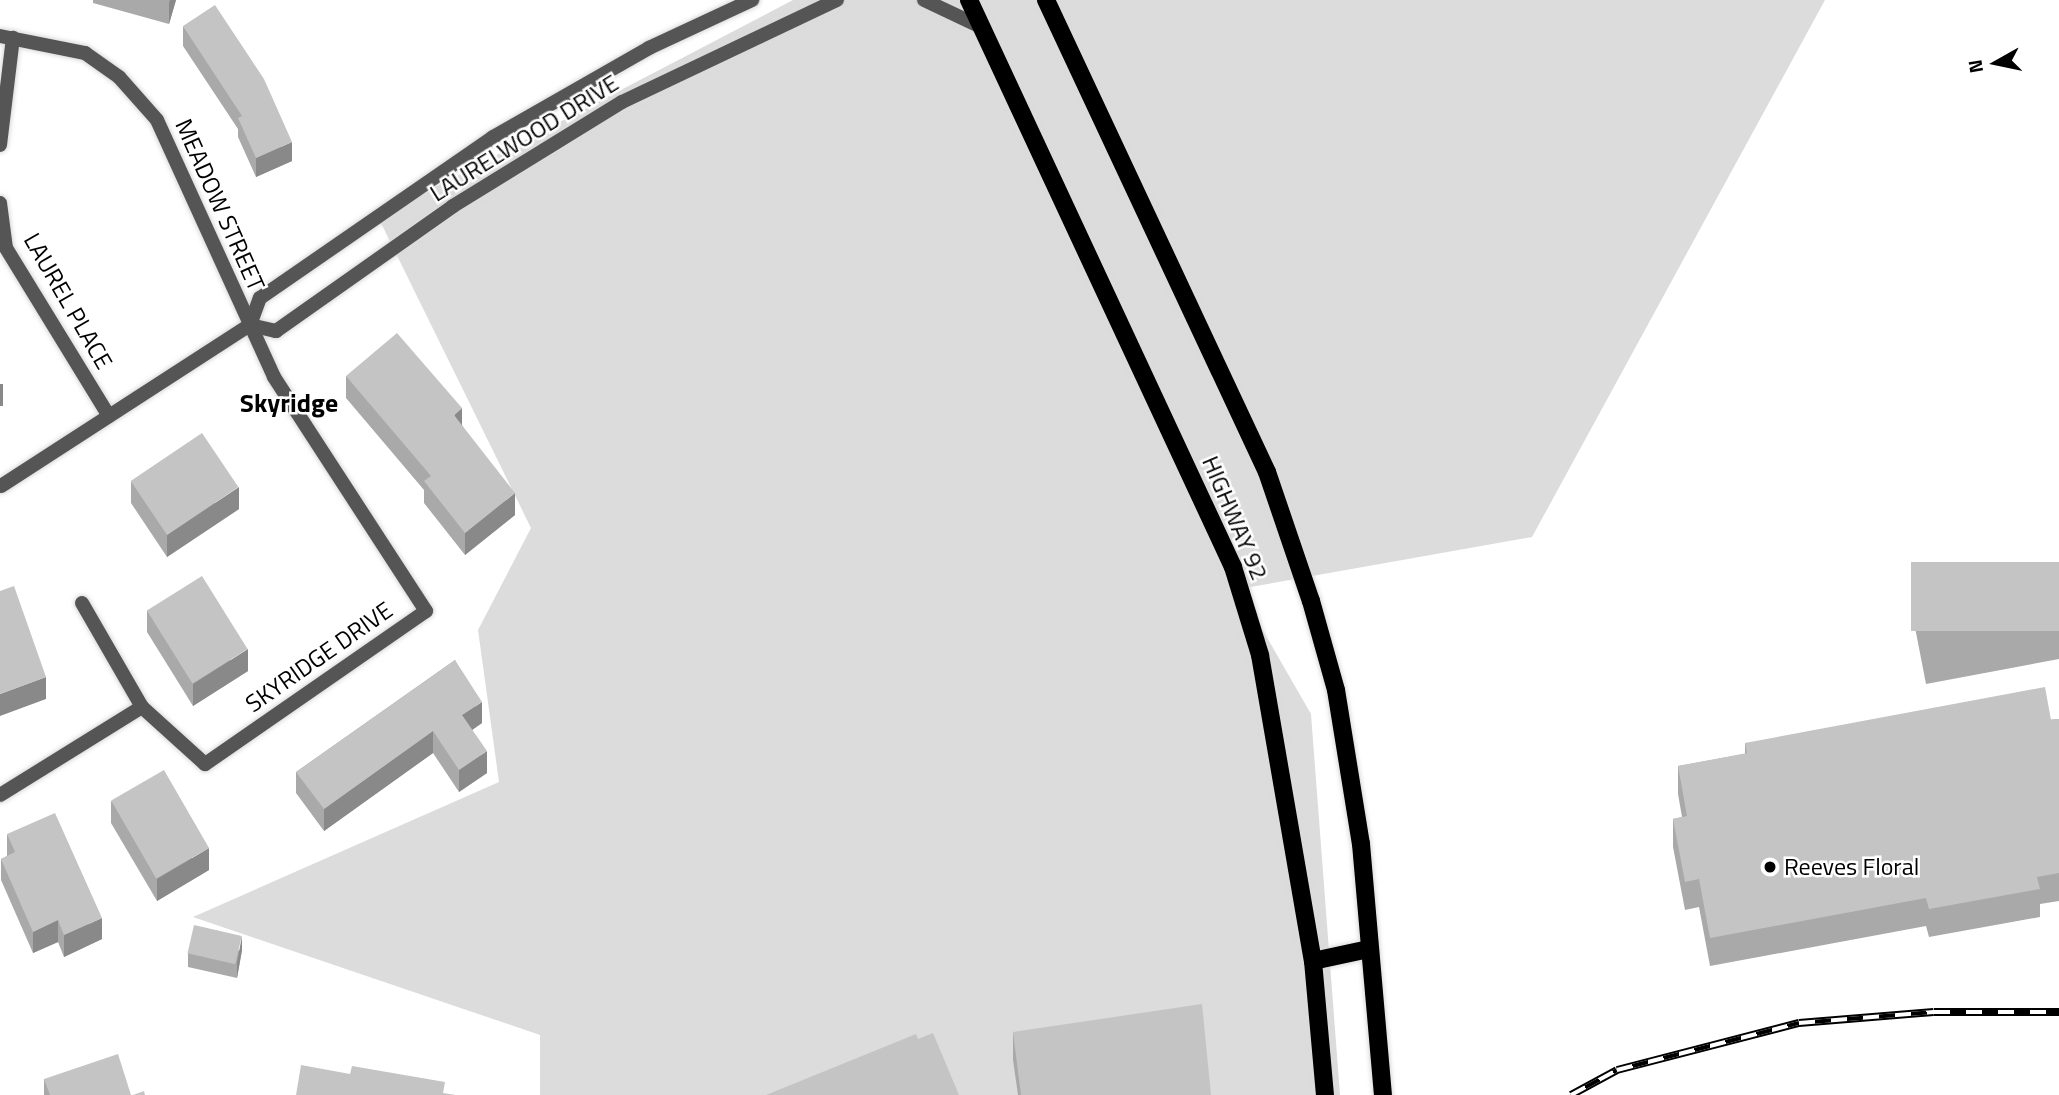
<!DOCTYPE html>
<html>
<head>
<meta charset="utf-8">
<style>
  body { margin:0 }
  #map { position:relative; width:2059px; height:1095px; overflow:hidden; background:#fff; font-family:"Titillium Web",sans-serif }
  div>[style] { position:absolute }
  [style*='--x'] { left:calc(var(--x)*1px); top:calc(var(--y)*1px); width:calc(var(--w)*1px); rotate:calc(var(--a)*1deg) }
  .green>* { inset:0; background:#dcdcdc }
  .roads { filter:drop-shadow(0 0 2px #dbdbdb) drop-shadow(0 0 2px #dbdbdb) }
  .minor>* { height:14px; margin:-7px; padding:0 7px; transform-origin:7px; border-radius:7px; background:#555 }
  .primary>* { height:18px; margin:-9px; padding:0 9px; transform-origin:9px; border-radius:9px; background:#000 }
  .rail>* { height:8px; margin-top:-4px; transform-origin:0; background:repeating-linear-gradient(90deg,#fff 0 16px,#000 0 32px); box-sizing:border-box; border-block:2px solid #000 }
  .wall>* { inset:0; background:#a9a9a9 }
  .shaded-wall>* { inset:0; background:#898989; transform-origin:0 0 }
  .building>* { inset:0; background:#c4c4c4; transform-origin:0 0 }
  .dots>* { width:19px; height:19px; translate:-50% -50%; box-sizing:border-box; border:4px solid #fff; border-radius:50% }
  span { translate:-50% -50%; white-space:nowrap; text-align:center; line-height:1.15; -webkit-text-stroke:5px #fff; paint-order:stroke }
  .street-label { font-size:24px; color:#000 }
  .poi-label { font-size:24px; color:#000 }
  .left { translate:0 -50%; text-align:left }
  .neighbourhood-label { font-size:26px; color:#000; font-weight:700 }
  .north { position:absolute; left:1961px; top:28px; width:70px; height:70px; -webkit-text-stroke:5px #fff; paint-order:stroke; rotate:261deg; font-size:19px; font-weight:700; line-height:28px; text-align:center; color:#000 }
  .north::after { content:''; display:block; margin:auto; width:24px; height:32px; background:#000; clip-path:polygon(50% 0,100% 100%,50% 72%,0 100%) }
</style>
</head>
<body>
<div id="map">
  <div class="green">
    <i style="clip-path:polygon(793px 0,1825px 0,1532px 537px,1239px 589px,1311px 714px,1340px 1095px,540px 1095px,540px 1035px,193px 917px,499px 782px,478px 630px,531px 528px,378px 217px)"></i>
  </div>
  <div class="roads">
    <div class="minor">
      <i style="--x:924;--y:0;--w:63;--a:25.3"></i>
      <i style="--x:0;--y:36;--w:87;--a:11.3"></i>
      <i style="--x:85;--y:53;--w:42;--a:35.2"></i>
      <i style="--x:119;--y:77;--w:57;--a:48.5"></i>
      <i style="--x:157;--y:120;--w:282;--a:65.5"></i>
      <i style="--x:274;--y:377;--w:279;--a:57"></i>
      <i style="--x:426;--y:611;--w:269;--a:145.3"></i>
      <i style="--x:205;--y:764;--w:85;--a:-137.9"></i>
      <i style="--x:142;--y:707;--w:120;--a:-120"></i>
      <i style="--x:0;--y:145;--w:108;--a:-83.1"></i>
      <i style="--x:0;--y:203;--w:45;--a:82.4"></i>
      <i style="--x:6;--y:248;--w:197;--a:58.5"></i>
      <i style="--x:250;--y:325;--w:27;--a:13"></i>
      <i style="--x:276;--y:331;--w:217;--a:-35.2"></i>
      <i style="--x:453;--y:206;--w:198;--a:-31.6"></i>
      <i style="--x:622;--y:102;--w:238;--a:-25.4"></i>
      <i style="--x:1;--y:486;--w:297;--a:-32.9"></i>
      <i style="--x:250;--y:325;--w:29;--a:-70"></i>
      <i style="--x:260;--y:298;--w:283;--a:-34.6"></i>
      <i style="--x:493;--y:137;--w:180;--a:-29.7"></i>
      <i style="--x:649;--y:48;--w:114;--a:-25"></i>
      <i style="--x:0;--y:795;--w:167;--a:-31.8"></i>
    </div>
    <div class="primary">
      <i style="--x:969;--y:0;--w:625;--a:65.03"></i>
      <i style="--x:1233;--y:567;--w:92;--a:72.9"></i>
      <i style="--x:1260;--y:655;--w:311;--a:80.2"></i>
      <i style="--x:1313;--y:961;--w:135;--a:84.9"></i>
      <i style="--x:1046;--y:0;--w:521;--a:64.91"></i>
      <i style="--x:1267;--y:472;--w:136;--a:71.2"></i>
      <i style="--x:1311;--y:601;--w:92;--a:74.3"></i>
      <i style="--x:1336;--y:690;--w:156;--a:80.8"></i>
      <i style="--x:1361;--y:844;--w:252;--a:85"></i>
      <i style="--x:1313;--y:961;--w:57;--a:-12.1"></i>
    </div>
  </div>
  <div class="rail">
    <i style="--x:1571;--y:1095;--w:52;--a:-28.5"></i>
    <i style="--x:1617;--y:1070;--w:188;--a:-14.5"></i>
    <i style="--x:1799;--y:1023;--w:135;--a:-4.7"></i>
    <i style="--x:1934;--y:1012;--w:125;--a:0"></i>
  </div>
  <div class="wall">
    <i style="clip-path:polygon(93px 0,176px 0,169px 24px,93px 3px)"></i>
    <i style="clip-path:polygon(183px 26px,292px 161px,256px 177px,238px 137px,238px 129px,183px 46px)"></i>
    <i style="clip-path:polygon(346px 376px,462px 425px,515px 515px,465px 555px,424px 503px,424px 490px,346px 398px)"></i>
    <i style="clip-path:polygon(131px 481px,239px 509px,167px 557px,131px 503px)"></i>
    <i style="clip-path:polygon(2059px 562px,2059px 659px,1926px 684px,1913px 617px,1913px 589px)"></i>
    <i style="clip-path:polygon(147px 610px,248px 671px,193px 706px,147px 632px)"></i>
    <i style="clip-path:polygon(455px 660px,482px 723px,472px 730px,487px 773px,459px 792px,433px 753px,324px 831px,296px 793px,296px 772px)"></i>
    <i style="clip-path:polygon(2059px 719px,2059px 901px,2040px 904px,2040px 917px,1929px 937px,1926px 926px,1710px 966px,1699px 907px,1685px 910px,1673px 847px,1673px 819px,1682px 817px,1678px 794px,1678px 766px,1745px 754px,1745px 743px)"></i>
    <i style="clip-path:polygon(111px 801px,209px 870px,157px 901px,111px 823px)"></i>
    <i style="clip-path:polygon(7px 834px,102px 939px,64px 957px,58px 942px,33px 953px,1px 880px,1px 859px,7px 856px)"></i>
    <i style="clip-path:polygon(242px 950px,237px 978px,188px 967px,188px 953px)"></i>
    <i style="clip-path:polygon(1013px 1032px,1211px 1095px,1018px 1095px,1013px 1060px)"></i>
    <i style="clip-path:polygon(44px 1079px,131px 1095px,44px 1095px)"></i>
  </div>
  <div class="shaded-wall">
    <i style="clip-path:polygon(170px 0,176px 0,169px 24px,169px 3px)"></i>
    <i style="clip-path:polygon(292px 142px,292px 161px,256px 177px,256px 158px)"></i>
    <i style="left:3px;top:384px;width:22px;height:3px;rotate:90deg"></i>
    <i style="clip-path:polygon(462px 408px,462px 430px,454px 415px)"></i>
    <i style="clip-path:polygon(239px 487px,239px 509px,167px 557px,167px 535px)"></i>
    <i style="clip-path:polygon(515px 493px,515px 515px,465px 555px,465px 533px)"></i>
    <i style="clip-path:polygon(248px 649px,248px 671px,193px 706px,193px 684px)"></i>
    <i style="clip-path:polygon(46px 677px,46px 699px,0 716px,0 694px)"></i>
    <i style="clip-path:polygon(482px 702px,482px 723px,462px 737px,462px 715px)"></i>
    <i style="clip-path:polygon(433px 731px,433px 753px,324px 831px,324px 809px)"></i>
    <i style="clip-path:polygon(487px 751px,487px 773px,459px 792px,459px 770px)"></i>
    <i style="clip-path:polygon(209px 848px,209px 870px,157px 901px,157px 879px)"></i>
    <i style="clip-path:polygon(102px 918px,102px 939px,64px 957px,64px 935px)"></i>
    <i style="clip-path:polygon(58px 920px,58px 942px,33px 953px,33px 932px)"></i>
    <i style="clip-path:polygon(242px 936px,242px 950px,237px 978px,237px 963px)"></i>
  </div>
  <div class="building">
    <i style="clip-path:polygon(215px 5px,264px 79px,292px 142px,256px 158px,238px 118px,242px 116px,183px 26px)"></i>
    <i style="clip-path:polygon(397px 333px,462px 408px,454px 415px,515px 493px,465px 533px,424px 481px,431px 476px,346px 376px)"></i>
    <i style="left:202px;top:433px;width:65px;height:86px;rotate:56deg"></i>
    <i style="left:2059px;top:562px;width:69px;height:148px;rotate:90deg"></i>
    <i style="left:202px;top:576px;width:86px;height:65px;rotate:58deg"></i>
    <i style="clip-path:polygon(14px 586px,46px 677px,0 694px,0 591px)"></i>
    <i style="clip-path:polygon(455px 660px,482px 702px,462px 715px,487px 751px,459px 770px,433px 731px,324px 809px,296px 772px)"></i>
    <i style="clip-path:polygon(2045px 687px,2051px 720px,2059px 719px,2059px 873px,2037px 877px,2040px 889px,1929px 909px,1926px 898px,1710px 938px,1699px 879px,1685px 882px,1673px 819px,1687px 816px,1678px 766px,1747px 753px,1745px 743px)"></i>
    <i style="left:164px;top:770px;width:90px;height:61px;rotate:60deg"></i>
    <i style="clip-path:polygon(55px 813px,102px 918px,64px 935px,58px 920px,33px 932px,1px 859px,15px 852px,7px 834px)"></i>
    <i style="left:194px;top:925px;width:49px;height:29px;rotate:13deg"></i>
    <i style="clip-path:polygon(1202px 1004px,1211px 1095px,1021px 1095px,1013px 1032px)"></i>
    <i style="clip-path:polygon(933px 1033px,959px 1095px,766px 1095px,916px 1034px,918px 1039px)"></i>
    <i style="clip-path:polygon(118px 1054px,131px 1095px,50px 1095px,44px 1079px)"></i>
    <i style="clip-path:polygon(301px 1065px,350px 1074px,352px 1066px,445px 1082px,443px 1093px,456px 1095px,296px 1095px)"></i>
    <i style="clip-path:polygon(144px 1091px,145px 1095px,133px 1095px)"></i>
  </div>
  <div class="dots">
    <i style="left:1770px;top:867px;background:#000"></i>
  </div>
  <div class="street-label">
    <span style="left:524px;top:138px;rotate:-32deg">LAURELWOOD DRIVE</span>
    <span style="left:220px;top:205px;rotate:66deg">MEADOW STREET</span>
    <span style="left:68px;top:301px;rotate:60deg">LAUREL PLACE</span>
    <span style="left:1235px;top:518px;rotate:67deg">HIGHWAY 92</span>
    <span style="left:319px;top:657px;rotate:-35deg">SKYRIDGE DRIVE</span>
  </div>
  <div class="poi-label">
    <span class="left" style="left:1784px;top:867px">Reeves Floral</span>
  </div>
  <div class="neighbourhood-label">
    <span style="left:289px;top:403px">Skyridge</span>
  </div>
  <div class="north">N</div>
</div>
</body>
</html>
